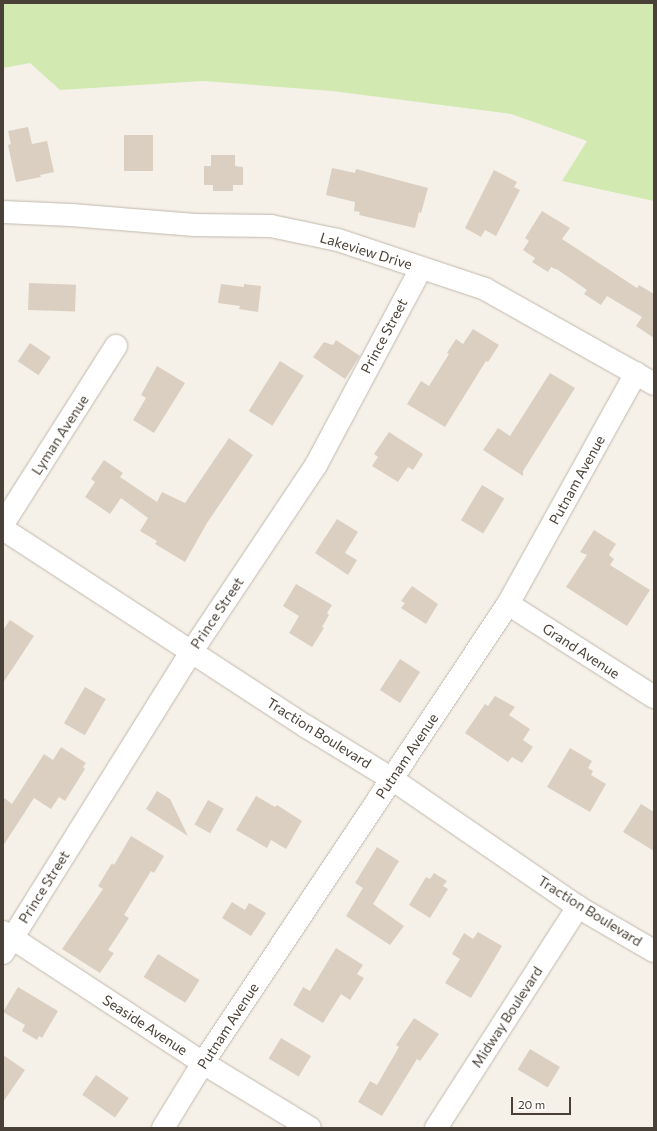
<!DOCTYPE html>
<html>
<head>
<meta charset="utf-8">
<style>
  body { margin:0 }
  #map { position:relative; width:657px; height:1131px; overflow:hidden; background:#f5f1e9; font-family:Commissioner,sans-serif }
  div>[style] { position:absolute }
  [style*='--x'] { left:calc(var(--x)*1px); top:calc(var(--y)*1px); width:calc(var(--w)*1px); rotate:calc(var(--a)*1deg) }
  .green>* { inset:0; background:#d2eab1 }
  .building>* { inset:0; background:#dacfc1; transform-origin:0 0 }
  .roads { filter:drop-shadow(0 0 1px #c1b8ab) drop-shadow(0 0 1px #c1b8ab) }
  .minor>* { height:22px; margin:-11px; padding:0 11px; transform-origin:11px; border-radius:11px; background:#fff }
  span { translate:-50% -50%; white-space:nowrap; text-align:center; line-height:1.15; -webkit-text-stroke:3px #fff; paint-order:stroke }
  .street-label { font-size:14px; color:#494137 }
  .frame { position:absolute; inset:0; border:4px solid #494137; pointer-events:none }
  .scale { position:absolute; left:511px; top:1097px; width:60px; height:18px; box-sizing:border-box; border:2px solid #494137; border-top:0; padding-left:5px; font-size:12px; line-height:14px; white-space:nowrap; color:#494137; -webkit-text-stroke:3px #fff; paint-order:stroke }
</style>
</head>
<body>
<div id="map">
  <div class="green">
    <i style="clip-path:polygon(3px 3px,654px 3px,654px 201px,562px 181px,587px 141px,511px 114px,332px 91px,203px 81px,60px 90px,30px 63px,3px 68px)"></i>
  </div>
  <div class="building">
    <i style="clip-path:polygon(28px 127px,32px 144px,47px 141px,54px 172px,40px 175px,41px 177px,16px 182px,8px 145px,11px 144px,8px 131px)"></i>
    <i style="left:124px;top:135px;width:29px;height:36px"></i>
    <i style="clip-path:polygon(211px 155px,235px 155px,235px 166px,243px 167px,243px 185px,233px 185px,233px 191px,213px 191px,213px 185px,204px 185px,204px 166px,211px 166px)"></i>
    <i style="clip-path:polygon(332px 168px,355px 173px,356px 169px,428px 188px,421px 213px,419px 212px,415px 228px,359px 215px,360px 212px,354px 211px,355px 202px,326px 195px)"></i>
    <i style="clip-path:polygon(494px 170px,517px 182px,514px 187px,520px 190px,496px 236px,485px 230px,481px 237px,465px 228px)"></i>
    <i style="clip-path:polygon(542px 211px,570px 228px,562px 239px,637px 288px,639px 285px,654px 294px,654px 338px,636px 326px,642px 317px,607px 296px,601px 305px,584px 294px,587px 290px,558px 270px,551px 267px,548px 272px,532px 262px,535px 258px,523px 250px,529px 241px,525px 238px)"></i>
    <i style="left:29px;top:283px;width:47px;height:27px;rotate:2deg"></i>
    <i style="clip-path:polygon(221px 284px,244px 287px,244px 284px,261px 286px,258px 312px,239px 309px,240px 306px,218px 303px)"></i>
    <i style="clip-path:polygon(473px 329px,499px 345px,488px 362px,486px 361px,445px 427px,407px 404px,421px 381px,429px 386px,449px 354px,447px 353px,456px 339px,463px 344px)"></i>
    <i style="clip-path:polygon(336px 340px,360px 356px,345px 379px,313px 357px,324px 342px,333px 345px)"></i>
    <i style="left:30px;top:343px;width:25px;height:22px;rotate:34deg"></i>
    <i style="left:280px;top:361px;width:28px;height:59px;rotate:32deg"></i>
    <i style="clip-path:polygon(157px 366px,185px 383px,154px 433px,133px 420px,146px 398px,141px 395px)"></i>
    <i style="clip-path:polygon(550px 373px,575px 388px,523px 471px,523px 476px,483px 450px,498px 428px,510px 436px)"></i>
    <i style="clip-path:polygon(389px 432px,423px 454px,413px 470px,408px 467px,398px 482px,372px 466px,378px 457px,374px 454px)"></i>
    <i style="clip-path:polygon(229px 438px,253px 455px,207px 523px,185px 562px,155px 544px,157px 541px,140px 531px,148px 518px,121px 498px,110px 514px,85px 497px,95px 482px,91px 479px,104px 460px,123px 473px,120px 477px,157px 502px,162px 492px,185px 503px)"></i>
    <i style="left:482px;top:485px;width:26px;height:41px;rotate:31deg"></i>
    <i style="clip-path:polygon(337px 519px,358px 532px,345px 553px,357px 560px,348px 575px,315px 553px)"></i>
    <i style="clip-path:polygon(594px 530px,616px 544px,609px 555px,614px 559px,610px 565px,650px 590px,627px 626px,566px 587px,587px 555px,580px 552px)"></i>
    <i style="clip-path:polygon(296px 584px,332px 605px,327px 613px,329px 615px,322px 627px,324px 628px,312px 647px,289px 633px,299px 616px,283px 606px)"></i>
    <i style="clip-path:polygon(412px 586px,438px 604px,426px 624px,401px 608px,405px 603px,401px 601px)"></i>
    <i style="clip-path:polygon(10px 620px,34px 636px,3px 683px,3px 630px)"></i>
    <i style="left:400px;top:659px;width:24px;height:37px;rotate:33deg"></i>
    <i style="left:85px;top:687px;width:24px;height:42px;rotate:30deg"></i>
    <i style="clip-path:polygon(495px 696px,515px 707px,509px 715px,530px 729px,523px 740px,533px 747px,522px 763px,512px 757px,508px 762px,465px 733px,485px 704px,488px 706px)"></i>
    <i style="clip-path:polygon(61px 747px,86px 763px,83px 767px,85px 769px,65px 801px,59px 797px,51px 809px,34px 798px,3px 846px,3px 797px,12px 804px,44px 754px,53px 760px)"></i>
    <i style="clip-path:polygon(570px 748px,592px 761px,588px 768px,593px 771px,591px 775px,606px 784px,590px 812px,547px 787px)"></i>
    <i style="clip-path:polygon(157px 791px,170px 799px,188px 836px,146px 809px)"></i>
    <i style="clip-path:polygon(256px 796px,275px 807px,277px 805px,302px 821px,286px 849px,271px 840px,267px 848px,236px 830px)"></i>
    <i style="left:208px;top:800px;width:18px;height:28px;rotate:29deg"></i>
    <i style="clip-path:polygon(641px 804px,654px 812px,654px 851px,623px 832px)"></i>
    <i style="clip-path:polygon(131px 836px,164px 856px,154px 873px,151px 871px,124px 915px,129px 918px,108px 950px,114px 953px,100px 973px,62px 949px,103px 889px,98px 886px,112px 863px,114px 865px)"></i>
    <i style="clip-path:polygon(377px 847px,399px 861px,373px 904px,404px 926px,390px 945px,346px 916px,363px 888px,355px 883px)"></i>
    <i style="clip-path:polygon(434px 873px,447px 881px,443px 886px,448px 889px,430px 918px,409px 905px,426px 877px,430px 879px)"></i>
    <i style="clip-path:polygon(232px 902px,245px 910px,249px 903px,266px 913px,251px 936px,222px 918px)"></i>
    <i style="clip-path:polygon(478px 932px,502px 946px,471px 998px,445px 983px,460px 959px,452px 954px,464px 933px,473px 939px)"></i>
    <i style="clip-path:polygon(336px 948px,363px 965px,357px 974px,364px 978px,350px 1000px,341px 994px,323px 1023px,293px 1005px,303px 987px,310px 991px)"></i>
    <i style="left:158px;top:954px;width:49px;height:27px;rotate:32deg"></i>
    <i style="clip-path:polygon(18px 987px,58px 1011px,42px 1038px,39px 1036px,37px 1040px,22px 1031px,25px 1025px,3px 1012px)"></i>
    <i style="clip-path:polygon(414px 1018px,439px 1034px,420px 1061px,417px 1059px,382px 1116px,358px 1102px,370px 1081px,377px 1085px,399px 1047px,396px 1045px)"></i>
    <i style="left:281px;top:1038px;width:35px;height:24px;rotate:31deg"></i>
    <i style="left:530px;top:1049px;width:35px;height:24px;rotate:31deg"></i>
    <i style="clip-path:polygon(3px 1055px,25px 1070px,3px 1102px)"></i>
    <i style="left:96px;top:1075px;width:40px;height:24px;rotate:35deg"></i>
  </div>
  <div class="roads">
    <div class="minor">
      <i style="--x:3;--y:212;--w:68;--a:2.5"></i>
      <i style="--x:71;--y:215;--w:124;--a:4.6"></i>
      <i style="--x:195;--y:225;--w:76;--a:0.8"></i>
      <i style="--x:271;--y:226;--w:68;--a:11.8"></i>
      <i style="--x:338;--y:240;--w:155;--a:18.4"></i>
      <i style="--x:485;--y:289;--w:194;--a:29.3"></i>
      <i style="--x:3;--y:524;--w:211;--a:-57.6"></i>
      <i style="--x:3;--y:529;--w:363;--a:33.1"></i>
      <i style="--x:307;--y:727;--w:100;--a:31.5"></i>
      <i style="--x:392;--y:779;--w:226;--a:34.5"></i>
      <i style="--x:578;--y:907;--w:88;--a:30.1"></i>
      <i style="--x:508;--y:604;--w:173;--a:32.5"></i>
      <i style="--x:3;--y:932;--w:239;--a:33.2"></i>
      <i style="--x:203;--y:1063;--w:125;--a:31.3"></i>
      <i style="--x:3;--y:953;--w:356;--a:-58"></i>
      <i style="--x:192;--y:651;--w:224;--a:-56.3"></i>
      <i style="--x:316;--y:465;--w:223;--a:-61.9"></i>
      <i style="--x:163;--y:1128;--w:76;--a:-58.4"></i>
      <i style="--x:203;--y:1063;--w:551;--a:-56.4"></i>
      <i style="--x:508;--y:604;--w:264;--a:-61"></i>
      <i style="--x:436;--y:1128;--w:263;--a:-57.3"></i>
    </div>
  </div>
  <div class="street-label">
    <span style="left:366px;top:251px;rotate:17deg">Lakeview Drive</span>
    <span style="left:384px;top:336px;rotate:-62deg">Prince Street</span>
    <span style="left:60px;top:435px;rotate:-57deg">Lyman Avenue</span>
    <span style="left:577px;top:480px;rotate:-61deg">Putnam Avenue</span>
    <span style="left:217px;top:613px;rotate:-56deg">Prince Street</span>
    <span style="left:581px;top:651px;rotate:33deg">Grand Avenue</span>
    <span style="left:319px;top:733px;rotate:32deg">Traction Boulevard</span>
    <span style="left:407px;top:756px;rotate:-56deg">Putnam Avenue</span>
    <span style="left:44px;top:887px;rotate:-58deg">Prince Street</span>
    <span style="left:590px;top:911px;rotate:32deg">Traction Boulevard</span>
    <span style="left:507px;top:1017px;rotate:-57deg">Midway Boulevard</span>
    <span style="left:145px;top:1025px;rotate:33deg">Seaside Avenue</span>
    <span style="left:228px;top:1026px;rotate:-57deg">Putnam Avenue</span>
  </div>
  <div class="frame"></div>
  <div class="scale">20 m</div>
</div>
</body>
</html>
